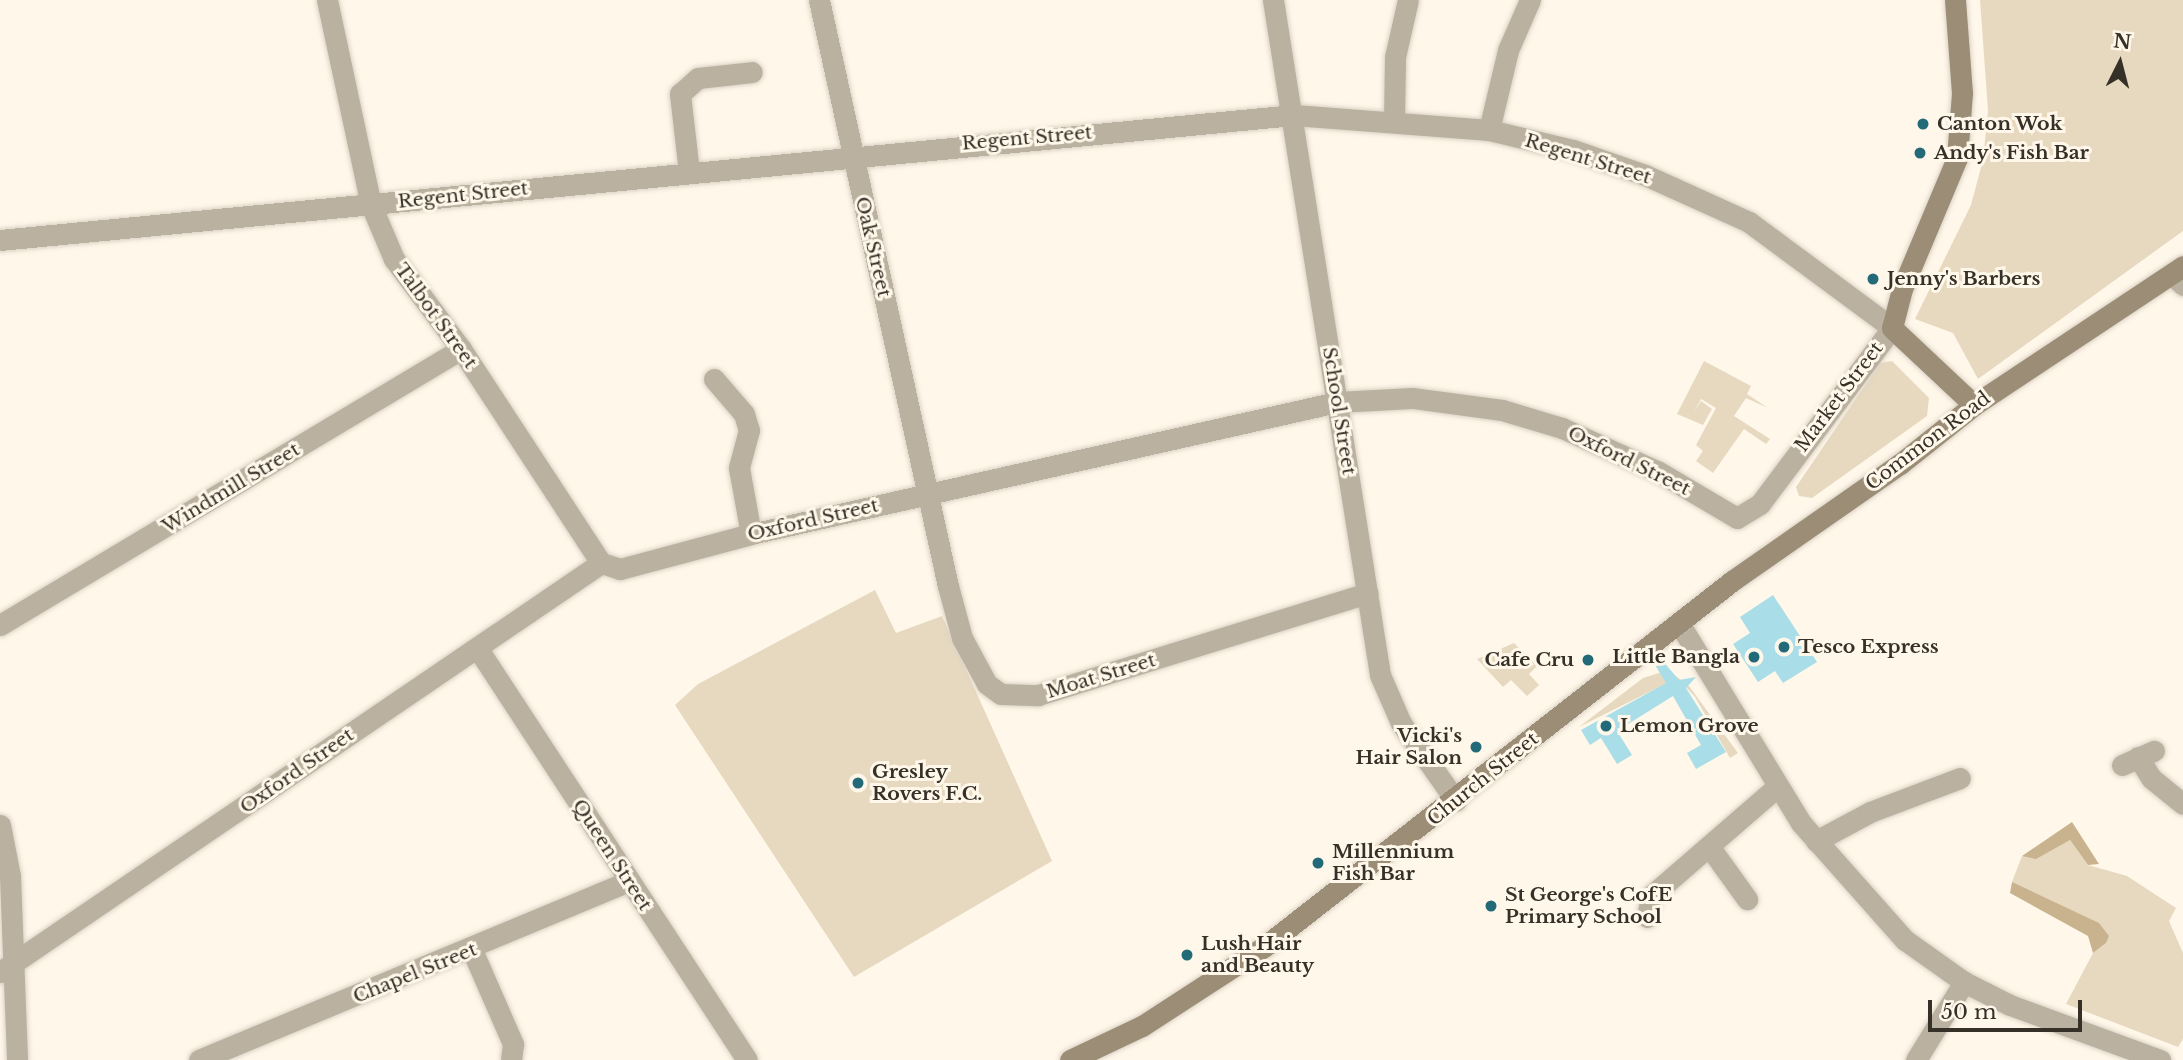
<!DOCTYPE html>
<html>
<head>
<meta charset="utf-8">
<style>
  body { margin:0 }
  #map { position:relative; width:2183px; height:1060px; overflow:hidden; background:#fff7e9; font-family:"Libre Baskerville",serif }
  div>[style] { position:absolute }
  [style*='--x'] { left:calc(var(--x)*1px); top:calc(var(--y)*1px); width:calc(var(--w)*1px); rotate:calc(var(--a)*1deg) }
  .green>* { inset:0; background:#e7d9c0 }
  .forest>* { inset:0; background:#c8b38e }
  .building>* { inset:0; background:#a9dde8 }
  .roads { filter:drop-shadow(0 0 2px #dbd3c6) drop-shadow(0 0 2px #dbd3c6) }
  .street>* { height:21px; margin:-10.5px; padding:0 10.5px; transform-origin:10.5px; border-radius:10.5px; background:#bab1a1 }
  .secondary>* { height:21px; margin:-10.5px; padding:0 10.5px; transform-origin:10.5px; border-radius:10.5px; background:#9c8e76 }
  .dots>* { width:19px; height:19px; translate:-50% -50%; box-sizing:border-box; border:4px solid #fff7e9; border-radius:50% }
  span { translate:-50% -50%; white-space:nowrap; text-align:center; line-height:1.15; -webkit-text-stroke:6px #fff7e9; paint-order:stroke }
  .poi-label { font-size:19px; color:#363128; font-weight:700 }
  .left { translate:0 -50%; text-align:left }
  .right { translate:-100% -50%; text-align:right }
  .street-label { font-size:19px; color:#363128 }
  .north { position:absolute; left:2085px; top:28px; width:70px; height:70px; -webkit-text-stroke:5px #fff7e9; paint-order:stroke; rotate:6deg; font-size:19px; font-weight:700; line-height:28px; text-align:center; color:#363128 }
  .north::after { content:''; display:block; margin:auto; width:24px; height:32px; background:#363128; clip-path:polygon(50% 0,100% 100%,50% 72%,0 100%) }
  .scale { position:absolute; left:1928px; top:1000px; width:154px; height:32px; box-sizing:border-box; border:4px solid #363128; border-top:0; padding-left:9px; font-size:21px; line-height:24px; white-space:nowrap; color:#363128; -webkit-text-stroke:5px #fff7e9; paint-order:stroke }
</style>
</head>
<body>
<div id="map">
  <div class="green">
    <i style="clip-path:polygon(1980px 0,2183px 0,2183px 231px,1978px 379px,1953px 333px,1915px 319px,1971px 205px,1983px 160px,1988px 111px)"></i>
    <i style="clip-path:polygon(1704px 361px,1751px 386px,1747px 394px,1768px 408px,1746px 398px,1734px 416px,1770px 439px,1766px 444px,1744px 429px,1713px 473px,1696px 461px,1703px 451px,1696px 445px,1716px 408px,1701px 399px,1694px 412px,1701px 401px,1712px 409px,1703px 425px,1677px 414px)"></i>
    <i style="clip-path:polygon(1892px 361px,1929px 398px,1927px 416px,1812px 498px,1799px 496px,1796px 487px,1880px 363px)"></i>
    <i style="clip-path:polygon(875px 590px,896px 633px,942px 616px,1052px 861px,854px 977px,675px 705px,698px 684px)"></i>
    <i style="clip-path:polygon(1514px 643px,1537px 666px,1529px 674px,1539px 685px,1527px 696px,1511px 680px,1503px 687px,1477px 659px)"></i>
    <i style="clip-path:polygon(1659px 673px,1673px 674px,1689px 686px,1738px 753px,1730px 758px,1695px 697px,1685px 686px,1669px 682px,1579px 727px,1643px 678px)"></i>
    <i style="clip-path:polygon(2070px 840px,2088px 865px,2127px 876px,2176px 908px,2169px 921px,2183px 953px,2183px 1039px,2178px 1047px,2066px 1004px,2093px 953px,2106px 943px,2012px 882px,2022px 856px)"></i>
  </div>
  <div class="forest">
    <i style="clip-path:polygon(2072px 822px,2099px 864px,2088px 865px,2070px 840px,2036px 859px,2022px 856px)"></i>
    <i style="clip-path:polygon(2012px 882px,2099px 923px,2109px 936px,2106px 943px,2093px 953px,2088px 936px,2010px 893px)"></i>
  </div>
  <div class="building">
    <i style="clip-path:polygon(1773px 595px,1817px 662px,1783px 683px,1775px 671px,1758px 682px,1733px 644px,1750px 633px,1740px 617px)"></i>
    <i style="clip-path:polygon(1662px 660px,1679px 680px,1696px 677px,1686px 688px,1726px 752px,1696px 769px,1687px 753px,1701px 745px,1673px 696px,1617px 731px,1632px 755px,1617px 764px,1601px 738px,1590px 745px,1581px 730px,1666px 683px,1655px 665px)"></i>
  </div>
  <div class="roads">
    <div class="street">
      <i style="--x:327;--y:0;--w:210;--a:77.9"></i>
      <i style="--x:371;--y:205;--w:59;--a:66.9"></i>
      <i style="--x:394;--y:259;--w:112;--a:53.3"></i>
      <i style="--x:461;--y:349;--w:256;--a:56.8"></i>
      <i style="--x:819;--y:0;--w:600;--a:77.59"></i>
      <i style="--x:948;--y:586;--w:54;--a:74.9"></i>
      <i style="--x:962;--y:638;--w:52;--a:61.5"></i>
      <i style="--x:987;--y:684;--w:17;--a:36"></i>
      <i style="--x:1001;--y:694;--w:37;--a:2"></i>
      <i style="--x:1038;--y:695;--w:345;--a:-17.2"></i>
      <i style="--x:1273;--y:0;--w:683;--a:80.99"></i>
      <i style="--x:1380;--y:675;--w:52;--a:66.4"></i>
      <i style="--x:1401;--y:723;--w:95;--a:54.8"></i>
      <i style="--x:1394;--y:122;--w:65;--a:-89.1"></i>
      <i style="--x:1395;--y:57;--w:58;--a:-77.2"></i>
      <i style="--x:1489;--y:130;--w:82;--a:-76.6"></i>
      <i style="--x:1508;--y:50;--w:55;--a:-66.3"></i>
      <i style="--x:689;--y:172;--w:79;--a:-96.6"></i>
      <i style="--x:680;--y:94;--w:24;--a:-42"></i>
      <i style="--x:698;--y:78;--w:54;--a:-6.3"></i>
      <i style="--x:0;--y:240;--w:1300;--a:-5.52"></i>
      <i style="--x:1294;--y:115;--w:196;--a:4.4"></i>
      <i style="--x:1489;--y:130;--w:86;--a:13.4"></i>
      <i style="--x:1573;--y:150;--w:76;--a:19.1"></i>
      <i style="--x:1645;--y:175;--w:114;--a:24.3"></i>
      <i style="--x:1749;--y:222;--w:178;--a:36.5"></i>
      <i style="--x:1892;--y:328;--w:220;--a:126.9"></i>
      <i style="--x:1760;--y:504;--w:27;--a:149"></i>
      <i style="--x:1737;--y:518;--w:91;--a:-149.5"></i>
      <i style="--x:1659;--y:472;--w:107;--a:-155.6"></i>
      <i style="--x:1562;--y:428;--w:63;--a:-163.3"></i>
      <i style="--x:1502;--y:410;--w:91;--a:-172.4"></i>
      <i style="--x:1412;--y:398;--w:75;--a:176.9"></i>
      <i style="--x:1337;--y:402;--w:601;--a:167.31"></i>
      <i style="--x:751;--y:534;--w:136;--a:165"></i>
      <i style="--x:620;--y:569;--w:20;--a:-162"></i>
      <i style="--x:601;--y:563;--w:727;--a:145.76"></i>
      <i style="--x:2172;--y:275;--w:15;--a:42"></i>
      <i style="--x:714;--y:379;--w:46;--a:49.4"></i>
      <i style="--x:744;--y:414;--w:17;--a:73"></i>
      <i style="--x:749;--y:430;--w:39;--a:105"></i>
      <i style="--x:739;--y:468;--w:67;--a:79.7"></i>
      <i style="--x:1679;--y:623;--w:234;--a:58.6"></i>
      <i style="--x:1801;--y:823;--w:157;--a:48.4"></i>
      <i style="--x:1905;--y:940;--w:72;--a:35.4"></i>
      <i style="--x:1964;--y:982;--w:51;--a:26.6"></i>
      <i style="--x:2010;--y:1005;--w:160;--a:20.1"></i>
      <i style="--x:0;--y:625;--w:537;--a:-30.91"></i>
      <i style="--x:478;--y:649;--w:491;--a:56.8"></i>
      <i style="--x:2138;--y:757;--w:25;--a:58"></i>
      <i style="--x:2151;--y:778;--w:41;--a:39.1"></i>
      <i style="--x:2122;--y:765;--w:35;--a:-24"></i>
      <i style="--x:0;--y:825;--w:52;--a:78.9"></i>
      <i style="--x:10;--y:876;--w:184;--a:87.8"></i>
      <i style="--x:1816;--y:841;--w:61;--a:-28.2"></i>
      <i style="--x:1870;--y:812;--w:96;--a:-20.7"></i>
      <i style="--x:1711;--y:849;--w:62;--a:54.2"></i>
      <i style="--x:1647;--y:917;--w:21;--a:-79"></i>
      <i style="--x:1651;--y:896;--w:168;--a:-40.9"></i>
      <i style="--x:472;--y:950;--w:103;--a:66.4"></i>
      <i style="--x:513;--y:1044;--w:16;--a:97"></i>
      <i style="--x:199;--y:1060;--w:466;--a:-22.6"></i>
      <i style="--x:1916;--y:1060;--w:92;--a:-58.4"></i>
    </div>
    <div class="secondary">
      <i style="--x:1955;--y:0;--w:93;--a:85.7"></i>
      <i style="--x:1962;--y:93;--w:65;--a:94.4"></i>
      <i style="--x:1957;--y:158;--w:142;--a:112.8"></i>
      <i style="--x:1902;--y:289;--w:40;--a:104.4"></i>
      <i style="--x:1892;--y:328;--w:112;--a:43.2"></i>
      <i style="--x:1070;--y:1060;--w:80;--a:-25.3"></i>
      <i style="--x:1142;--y:1026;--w:147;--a:-33"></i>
      <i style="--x:1265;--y:946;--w:593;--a:-38.01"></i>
      <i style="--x:1732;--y:581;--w:205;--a:-34.9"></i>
      <i style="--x:1900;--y:464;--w:95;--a:-38.6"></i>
      <i style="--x:1974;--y:405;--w:251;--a:-33.6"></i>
    </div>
  </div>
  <div class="dots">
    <i style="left:1923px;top:124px;background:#236a78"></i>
    <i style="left:1920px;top:153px;background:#236a78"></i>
    <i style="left:1873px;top:279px;background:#236a78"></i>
    <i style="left:1784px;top:647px;background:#236a78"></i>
    <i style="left:1754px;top:657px;background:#236a78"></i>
    <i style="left:1588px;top:660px;background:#236a78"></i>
    <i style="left:1606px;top:726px;background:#236a78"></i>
    <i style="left:1476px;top:747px;background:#236a78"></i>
    <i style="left:858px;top:783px;background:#236a78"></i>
    <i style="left:1318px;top:863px;background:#236a78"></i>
    <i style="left:1491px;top:906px;background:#236a78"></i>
    <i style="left:1187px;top:955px;background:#236a78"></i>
  </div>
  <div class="poi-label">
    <span class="left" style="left:1937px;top:124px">Canton Wok</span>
    <span class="left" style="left:1934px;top:153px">Andy's Fish Bar</span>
    <span class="left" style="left:1887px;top:279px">Jenny's Barbers</span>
    <span class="left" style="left:1798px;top:647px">Tesco Express</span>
    <span class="right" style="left:1740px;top:657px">Little Bangla</span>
    <span class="right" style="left:1574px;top:660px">Cafe Cru</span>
    <span class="left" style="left:1620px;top:726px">Lemon Grove</span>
    <span class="right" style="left:1462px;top:747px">Vicki's<br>Hair Salon</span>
    <span class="left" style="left:872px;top:783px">Gresley<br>Rovers F.C.</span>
    <span class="left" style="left:1332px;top:863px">Millennium<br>Fish Bar</span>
    <span class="left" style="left:1505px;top:906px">St George's CofE<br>Primary School</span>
    <span class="left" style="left:1201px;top:955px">Lush Hair<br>and Beauty</span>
  </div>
  <div class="street-label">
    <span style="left:1027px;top:138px;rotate:-5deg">Regent Street</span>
    <span style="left:1588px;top:159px;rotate:17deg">Regent Street</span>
    <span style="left:463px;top:195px;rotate:-6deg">Regent Street</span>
    <span style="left:873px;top:247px;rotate:77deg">Oak Street</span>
    <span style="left:436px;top:316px;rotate:54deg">Talbot Street</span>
    <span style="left:1839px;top:397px;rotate:-53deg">Market Street</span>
    <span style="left:1339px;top:411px;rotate:81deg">School Street</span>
    <span style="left:1928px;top:441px;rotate:-37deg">Common Road</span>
    <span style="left:1629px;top:461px;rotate:26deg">Oxford Street</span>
    <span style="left:231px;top:488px;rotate:-31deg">Windmill Street</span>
    <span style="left:813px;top:520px;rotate:-13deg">Oxford Street</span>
    <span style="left:1101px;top:676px;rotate:-17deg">Moat Street</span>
    <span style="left:297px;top:771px;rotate:-35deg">Oxford Street</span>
    <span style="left:1483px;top:779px;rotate:-39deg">Church Street</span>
    <span style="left:612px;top:855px;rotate:57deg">Queen Street</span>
    <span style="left:415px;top:973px;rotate:-22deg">Chapel Street</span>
  </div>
  <div class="north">N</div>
  <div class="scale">50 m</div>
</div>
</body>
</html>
